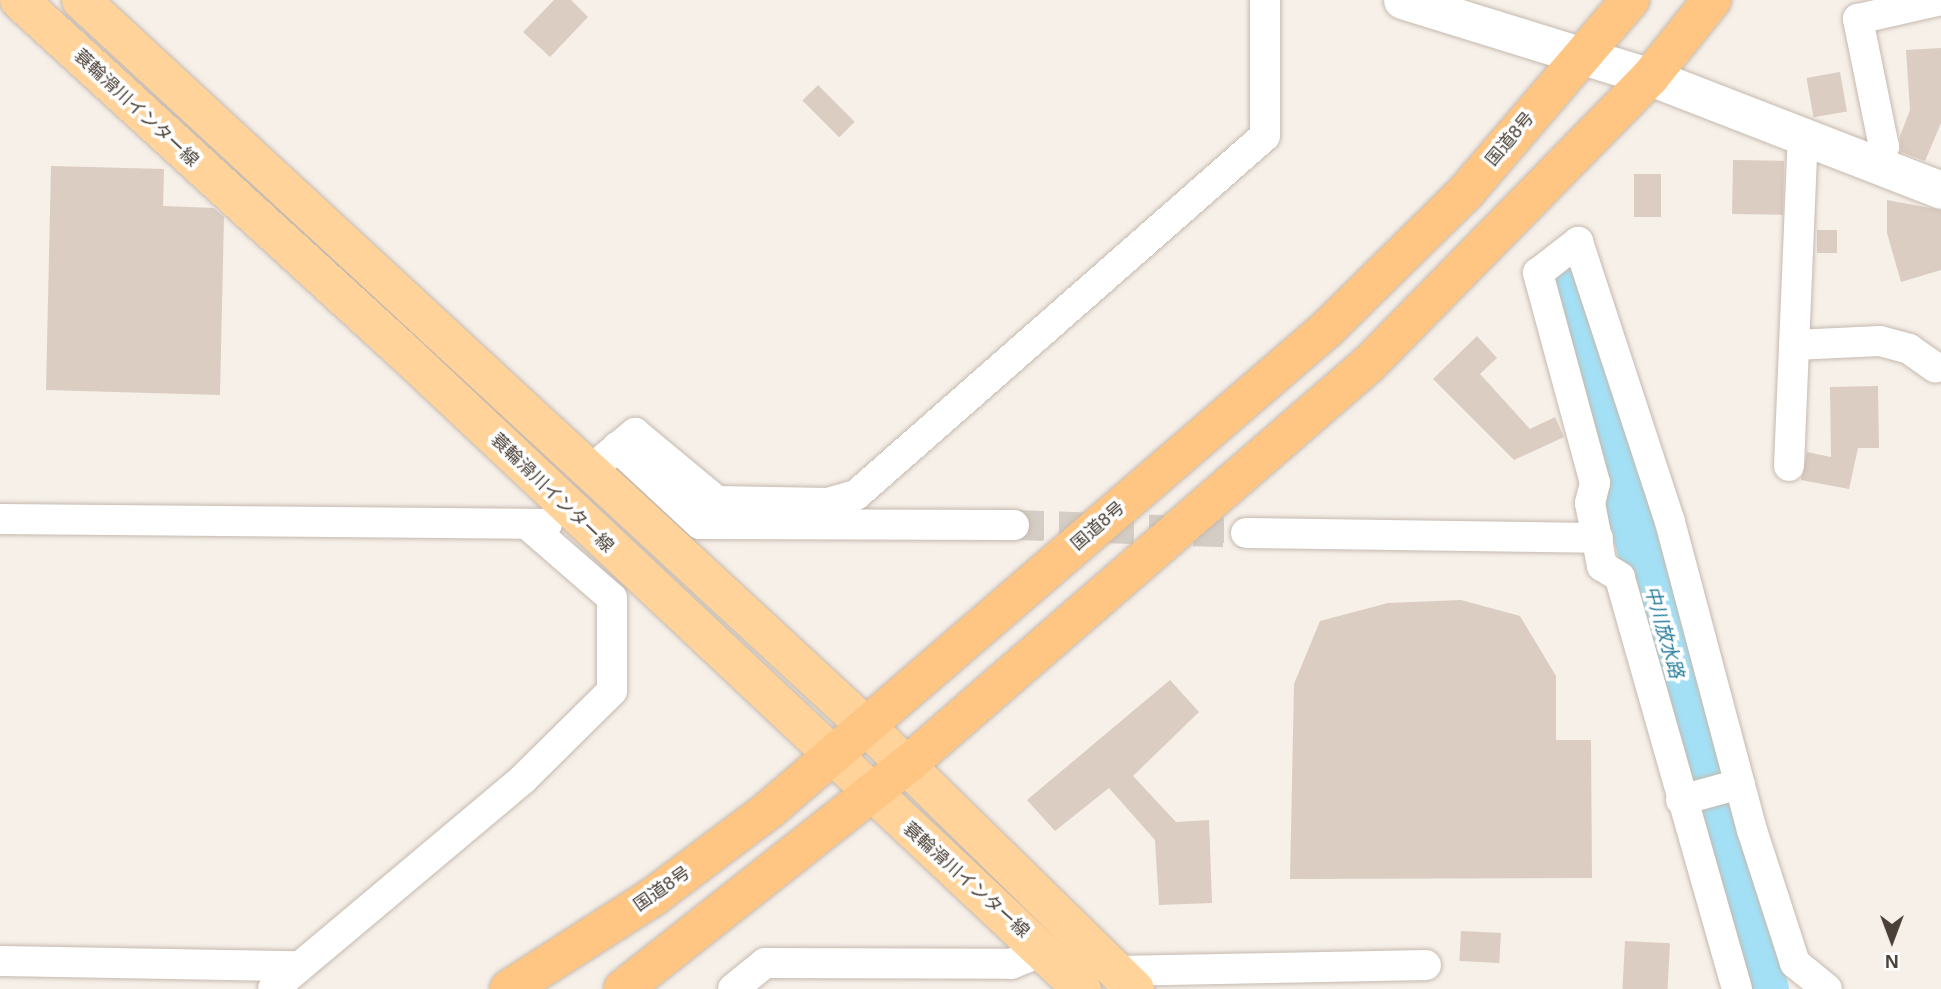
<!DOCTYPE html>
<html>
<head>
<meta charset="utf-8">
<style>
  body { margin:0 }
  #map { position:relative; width:1941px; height:989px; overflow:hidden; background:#f6f0e9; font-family:Helvetica,"Noto Sans JP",sans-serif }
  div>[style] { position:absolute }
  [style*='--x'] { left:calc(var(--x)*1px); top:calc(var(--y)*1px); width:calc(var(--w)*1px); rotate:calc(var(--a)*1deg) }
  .river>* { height:49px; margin:-24.5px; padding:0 24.5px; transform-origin:24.5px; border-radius:24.5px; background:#a3e0f5 }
  .building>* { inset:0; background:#dbcdc1; transform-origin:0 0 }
  .minor-tunnel>* { height:30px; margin-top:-15px; transform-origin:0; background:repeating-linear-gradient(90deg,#d4cdc5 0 30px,transparent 0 45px) }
  .roads { filter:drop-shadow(0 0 2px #c5b9ae) drop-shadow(0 0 2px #c5b9ae) }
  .minor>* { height:30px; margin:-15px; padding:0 15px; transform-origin:15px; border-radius:15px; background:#fff }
  .tertiary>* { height:37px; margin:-18.5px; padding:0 18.5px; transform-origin:18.5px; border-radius:18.5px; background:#fff }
  .primary>* { height:38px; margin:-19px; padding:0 19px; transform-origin:19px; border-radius:19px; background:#ffd399 }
  .trunk>* { height:38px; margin:-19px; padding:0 19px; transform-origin:19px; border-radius:19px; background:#ffc582 }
  span { translate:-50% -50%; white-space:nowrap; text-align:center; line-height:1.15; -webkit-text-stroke:7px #fff; paint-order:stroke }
  .street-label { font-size:18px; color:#4a4037 }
  .water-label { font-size:19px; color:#237b9b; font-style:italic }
  .north { position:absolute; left:1857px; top:905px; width:70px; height:70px; -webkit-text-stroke:5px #fff; paint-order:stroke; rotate:180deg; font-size:19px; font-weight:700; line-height:28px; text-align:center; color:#4a4037 }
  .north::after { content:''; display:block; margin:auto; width:24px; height:32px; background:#4a4037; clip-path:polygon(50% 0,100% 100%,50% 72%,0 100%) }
</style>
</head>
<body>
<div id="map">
  <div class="river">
    <i style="--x:1565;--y:275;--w:741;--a:74.43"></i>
  </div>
  <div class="building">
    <i style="clip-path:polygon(554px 0,571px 0,588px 17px,550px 57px,523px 32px)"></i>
    <i style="clip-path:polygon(1941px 48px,1941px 123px,1925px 161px,1901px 152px,1900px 136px,1910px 110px,1906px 50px)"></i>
    <i style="left:1840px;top:72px;width:40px;height:34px;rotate:80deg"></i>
    <i style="left:818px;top:85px;width:52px;height:22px;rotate:45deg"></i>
    <i style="left:1733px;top:160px;width:51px;height:54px;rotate:1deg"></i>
    <i style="clip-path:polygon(51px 166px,164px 169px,163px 206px,214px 208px,224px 217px,220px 395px,46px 390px)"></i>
    <i style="left:1634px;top:174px;width:27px;height:43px"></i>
    <i style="clip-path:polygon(1887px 200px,1941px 210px,1941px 270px,1901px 282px,1887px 233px)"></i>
    <i style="left:1817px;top:230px;width:20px;height:23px"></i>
    <i style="clip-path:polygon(1477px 336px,1497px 358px,1480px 374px,1530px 429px,1555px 417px,1564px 437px,1514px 460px,1433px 379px)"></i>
    <i style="clip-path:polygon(1878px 386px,1879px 448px,1858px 448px,1849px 489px,1801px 480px,1807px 452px,1831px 457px,1830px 387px)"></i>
    <i style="clip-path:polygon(1461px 600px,1520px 616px,1556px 676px,1556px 740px,1591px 740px,1592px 878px,1290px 879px,1294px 684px,1320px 621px,1388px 603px)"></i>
    <i style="clip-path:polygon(1170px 680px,1199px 712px,1133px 776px,1176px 822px,1209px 820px,1212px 903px,1159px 905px,1155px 840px,1109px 788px,1055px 831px,1027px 800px)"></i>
    <i style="left:1461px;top:931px;width:40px;height:30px;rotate:3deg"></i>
    <i style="left:1625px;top:941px;width:45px;height:48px;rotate:3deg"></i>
  </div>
  <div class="minor-tunnel">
    <i style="--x:1014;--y:525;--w:232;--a:2"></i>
  </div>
  <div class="roads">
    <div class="minor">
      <i style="--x:1879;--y:163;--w:17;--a:-73"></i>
      <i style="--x:1884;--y:147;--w:131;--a:-101.5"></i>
      <i style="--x:1858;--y:19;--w:85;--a:-12.9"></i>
      <i style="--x:1794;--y:345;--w:86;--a:-2.7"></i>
      <i style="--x:1880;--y:341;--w:30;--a:15"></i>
      <i style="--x:1909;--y:349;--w:32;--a:35"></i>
      <i style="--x:617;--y:447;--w:113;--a:42.9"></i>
      <i style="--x:700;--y:524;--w:314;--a:0.2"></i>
      <i style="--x:1789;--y:466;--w:333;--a:-87.6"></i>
      <i style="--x:589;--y:471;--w:60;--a:-39.6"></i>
      <i style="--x:635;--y:433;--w:107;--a:39.7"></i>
      <i style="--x:717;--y:501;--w:111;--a:1"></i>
      <i style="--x:828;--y:503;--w:29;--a:-16"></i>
      <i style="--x:856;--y:495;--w:544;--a:-41.28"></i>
      <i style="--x:1265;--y:136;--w:136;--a:-90"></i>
      <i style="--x:0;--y:519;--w:547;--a:0.52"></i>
      <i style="--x:1246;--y:533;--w:352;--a:0.8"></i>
      <i style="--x:1681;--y:800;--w:61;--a:-15.2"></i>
      <i style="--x:0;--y:961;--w:296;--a:1"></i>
      <i style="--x:1117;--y:971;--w:309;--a:-1.1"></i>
      <i style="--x:273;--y:989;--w:326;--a:-40"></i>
      <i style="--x:523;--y:779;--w:125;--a:-44.7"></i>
      <i style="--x:612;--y:691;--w:93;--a:-90"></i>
      <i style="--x:612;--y:598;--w:113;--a:-139"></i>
      <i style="--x:733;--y:989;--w:41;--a:-39.1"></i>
      <i style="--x:765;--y:963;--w:246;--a:0.2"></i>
      <i style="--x:1011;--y:964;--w:37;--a:-22"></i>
      <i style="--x:1737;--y:989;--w:428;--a:-105.9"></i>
      <i style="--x:1620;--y:577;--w:21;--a:-149"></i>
      <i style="--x:1602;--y:566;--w:64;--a:-100.8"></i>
      <i style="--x:1590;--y:503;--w:21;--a:-76"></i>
      <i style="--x:1595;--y:483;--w:218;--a:-105.2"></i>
      <i style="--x:1538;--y:273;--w:51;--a:-37.8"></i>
      <i style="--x:1578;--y:242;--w:295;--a:71.8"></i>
      <i style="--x:1670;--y:522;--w:319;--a:75.1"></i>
      <i style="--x:1752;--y:830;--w:140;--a:72.1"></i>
      <i style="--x:1795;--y:963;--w:41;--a:39.1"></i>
    </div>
    <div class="tertiary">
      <i style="--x:1402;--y:0;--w:260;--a:17.2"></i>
      <i style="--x:1650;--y:77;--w:312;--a:21.2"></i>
    </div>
    <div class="primary">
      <i style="--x:19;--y:0;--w:524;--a:42.45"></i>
      <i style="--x:406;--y:354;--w:927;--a:43.21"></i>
      <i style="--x:81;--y:0;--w:1071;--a:42.77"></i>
      <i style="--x:867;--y:727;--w:375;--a:44.4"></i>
    </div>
    <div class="trunk">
      <i style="--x:509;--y:989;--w:171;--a:-32.6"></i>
      <i style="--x:653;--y:897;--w:146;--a:-36.9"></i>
      <i style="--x:770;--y:809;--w:737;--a:-40.76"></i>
      <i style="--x:1328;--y:328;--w:194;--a:-44.6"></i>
      <i style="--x:1466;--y:192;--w:253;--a:-49.5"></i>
      <i style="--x:623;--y:989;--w:362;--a:-38.3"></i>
      <i style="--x:907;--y:765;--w:613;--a:-40.97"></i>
      <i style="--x:1370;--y:363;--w:400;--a:-45.6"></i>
      <i style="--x:1650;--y:77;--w:99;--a:-51.2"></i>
    </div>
  </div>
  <div class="street-label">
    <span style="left:136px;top:108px;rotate:43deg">蓑輪滑川インター線</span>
    <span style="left:1510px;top:139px;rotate:-50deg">国道8号</span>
    <span style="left:552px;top:493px;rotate:44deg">蓑輪滑川インター線</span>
    <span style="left:1098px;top:526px;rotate:-41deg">国道8号</span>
    <span style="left:966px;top:880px;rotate:42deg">蓑輪滑川インター線</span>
    <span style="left:662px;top:889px;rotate:-35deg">国道8号</span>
  </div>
  <div class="water-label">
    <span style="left:1664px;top:632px;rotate:74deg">中川放水路</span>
  </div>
  <div class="north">N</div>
</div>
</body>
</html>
